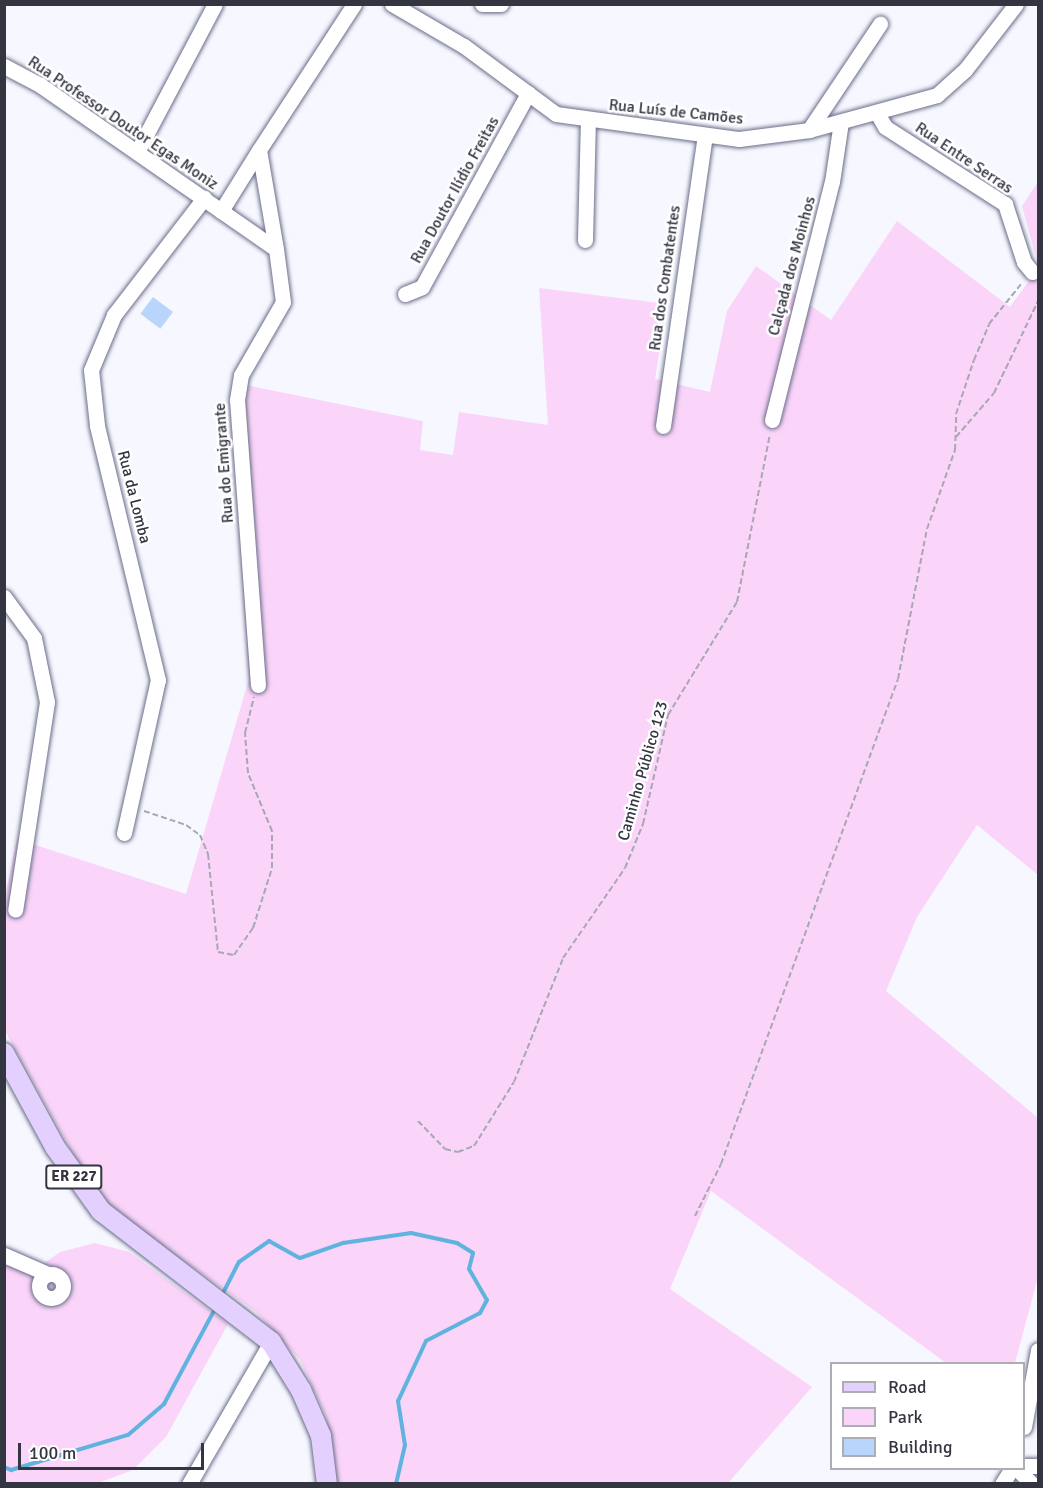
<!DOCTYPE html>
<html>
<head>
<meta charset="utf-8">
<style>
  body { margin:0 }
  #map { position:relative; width:1043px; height:1488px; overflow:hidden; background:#f7f8ff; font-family:Signika,sans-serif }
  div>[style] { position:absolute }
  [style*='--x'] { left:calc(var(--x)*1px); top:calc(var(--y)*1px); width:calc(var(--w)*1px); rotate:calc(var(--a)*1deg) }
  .green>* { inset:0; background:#fad4f9 }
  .stream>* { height:4px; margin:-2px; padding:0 2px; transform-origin:2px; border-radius:2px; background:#60b3df }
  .building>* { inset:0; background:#b9d5fb; transform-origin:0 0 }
  .path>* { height:2px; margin-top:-1px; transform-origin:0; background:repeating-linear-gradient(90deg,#a7a8b1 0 6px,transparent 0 9px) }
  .roads { filter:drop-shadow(0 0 2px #6a6d89) drop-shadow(0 0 2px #6a6d89) }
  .minor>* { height:15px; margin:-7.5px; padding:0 7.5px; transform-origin:7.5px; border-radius:7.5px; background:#fff }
  .minor>.ring { margin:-7.5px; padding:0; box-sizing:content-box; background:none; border:15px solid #fff; border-radius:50% }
  .major>* { height:20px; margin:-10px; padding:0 10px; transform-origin:10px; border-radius:10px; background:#e3d0fe }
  span { translate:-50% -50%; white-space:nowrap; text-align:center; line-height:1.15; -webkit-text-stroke:5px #fff; paint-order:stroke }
  .shield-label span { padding:2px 4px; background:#fff; border:2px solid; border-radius:4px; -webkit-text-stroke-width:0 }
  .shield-label { font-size:15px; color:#333541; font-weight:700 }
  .street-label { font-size:16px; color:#333541 }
  .frame { position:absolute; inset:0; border:6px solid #333541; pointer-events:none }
  .legend { position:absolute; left:830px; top:1362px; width:195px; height:108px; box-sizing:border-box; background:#fff; border:2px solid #adaeb3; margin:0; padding:8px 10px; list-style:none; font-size:18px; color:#333541 }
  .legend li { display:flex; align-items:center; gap:12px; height:30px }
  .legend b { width:30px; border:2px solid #adaeb3 }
  .scale { position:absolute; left:18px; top:1443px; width:186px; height:27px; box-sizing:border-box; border:3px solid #333541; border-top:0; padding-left:8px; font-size:18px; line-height:21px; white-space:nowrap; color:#333541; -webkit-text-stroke:4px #fff; paint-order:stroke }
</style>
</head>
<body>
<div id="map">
  <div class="green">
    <i style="clip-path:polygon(1038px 182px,1038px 264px,1022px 206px)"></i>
    <i style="clip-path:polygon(897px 221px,1010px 307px,1038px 268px,1038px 875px,977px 825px,917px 917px,886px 991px,1038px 1118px,1038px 1277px,1015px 1363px,946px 1363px,711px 1191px,670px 1289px,812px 1387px,728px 1483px,334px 1483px,326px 1416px,300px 1360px,256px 1312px,116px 1213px,80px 1166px,5px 1031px,5px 896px,17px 839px,186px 894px,249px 679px,233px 429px,236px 383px,423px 421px,420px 450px,453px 455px,459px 412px,548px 425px,539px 288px,667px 304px,655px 379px,710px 392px,727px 311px,756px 266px,831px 320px)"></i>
    <i style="clip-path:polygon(95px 1243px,129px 1252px,228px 1324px,166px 1437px,133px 1470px,98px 1483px,5px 1483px,4px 1261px,33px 1271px,60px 1252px)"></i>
  </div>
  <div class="stream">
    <i style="--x:221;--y:1297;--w:39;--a:-63"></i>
    <i style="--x:239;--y:1262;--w:37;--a:-35"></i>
    <i style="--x:269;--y:1241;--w:35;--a:29"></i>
    <i style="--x:300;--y:1258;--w:46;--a:-19.2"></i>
    <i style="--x:343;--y:1243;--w:69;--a:-8.4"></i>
    <i style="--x:411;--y:1233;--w:47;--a:12.3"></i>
    <i style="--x:457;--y:1243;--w:19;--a:32"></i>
    <i style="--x:473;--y:1253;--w:16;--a:104"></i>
    <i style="--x:469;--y:1269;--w:36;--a:60"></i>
    <i style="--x:487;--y:1300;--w:15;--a:118"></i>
    <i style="--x:480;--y:1313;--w:61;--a:152.6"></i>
    <i style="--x:426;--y:1341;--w:66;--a:115"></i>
    <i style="--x:398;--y:1401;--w:45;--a:81"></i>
    <i style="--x:405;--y:1445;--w:40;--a:103"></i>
    <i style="--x:4;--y:1467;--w:8;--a:23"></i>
    <i style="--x:11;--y:1470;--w:122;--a:-16.7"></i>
    <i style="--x:128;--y:1435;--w:48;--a:-40.7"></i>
    <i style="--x:164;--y:1404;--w:110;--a:-61.8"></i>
  </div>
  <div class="building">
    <i style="left:153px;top:297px;width:25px;height:21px;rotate:37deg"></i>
  </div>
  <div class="path">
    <i style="--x:956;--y:437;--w:58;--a:-49.2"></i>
    <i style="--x:994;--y:393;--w:102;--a:-64.4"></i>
    <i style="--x:144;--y:811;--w:44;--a:18.4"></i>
    <i style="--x:186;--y:825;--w:17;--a:36"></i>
    <i style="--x:200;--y:835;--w:21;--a:67"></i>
    <i style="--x:208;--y:854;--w:99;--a:84.2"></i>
    <i style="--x:218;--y:952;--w:16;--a:11"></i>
    <i style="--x:234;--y:955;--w:33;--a:-55"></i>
    <i style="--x:253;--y:928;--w:63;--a:-72.4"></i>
    <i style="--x:272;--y:868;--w:37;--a:-90"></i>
    <i style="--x:272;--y:831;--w:63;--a:-112.5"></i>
    <i style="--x:248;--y:773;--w:40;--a:-94.3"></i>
    <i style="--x:245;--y:733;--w:37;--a:-76"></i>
    <i style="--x:418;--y:1121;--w:39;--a:46"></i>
    <i style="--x:445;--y:1149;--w:13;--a:13"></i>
    <i style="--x:458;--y:1152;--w:17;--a:-21"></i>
    <i style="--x:474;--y:1146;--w:75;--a:-58"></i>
    <i style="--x:514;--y:1082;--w:133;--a:-68.4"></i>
    <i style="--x:563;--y:958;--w:109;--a:-55.4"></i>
    <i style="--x:625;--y:868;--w:48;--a:-67.8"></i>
    <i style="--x:643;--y:824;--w:112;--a:-77.1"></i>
    <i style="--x:668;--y:715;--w:132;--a:-58.6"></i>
    <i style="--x:737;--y:602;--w:171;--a:-78.9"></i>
    <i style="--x:695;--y:1216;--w:58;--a:-63.4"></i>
    <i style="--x:721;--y:1164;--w:516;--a:-69.95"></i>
    <i style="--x:898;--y:679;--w:153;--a:-79.1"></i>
    <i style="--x:927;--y:529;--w:84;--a:-70.5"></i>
    <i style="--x:955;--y:450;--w:36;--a:-88"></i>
    <i style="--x:956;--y:414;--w:57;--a:-71.6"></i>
    <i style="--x:974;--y:360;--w:39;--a:-67"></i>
    <i style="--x:989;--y:324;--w:53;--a:-51.2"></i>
  </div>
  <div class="roads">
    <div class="minor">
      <i style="--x:392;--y:4;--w:83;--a:30.3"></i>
      <i style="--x:464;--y:46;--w:114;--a:36.5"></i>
      <i style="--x:556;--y:114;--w:185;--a:7.8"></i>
      <i style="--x:739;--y:139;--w:71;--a:-7.3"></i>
      <i style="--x:809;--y:130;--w:133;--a:-15.3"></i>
      <i style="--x:937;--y:95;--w:38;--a:-42"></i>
      <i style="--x:965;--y:70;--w:83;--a:-52.3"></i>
      <i style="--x:482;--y:4;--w:19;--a:0"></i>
      <i style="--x:4;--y:66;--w:41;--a:27.8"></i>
      <i style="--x:40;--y:85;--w:287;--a:34.8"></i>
      <i style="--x:276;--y:249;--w:100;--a:-99.7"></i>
      <i style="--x:259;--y:150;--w:72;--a:121.9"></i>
      <i style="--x:877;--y:113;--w:16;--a:60"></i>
      <i style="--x:885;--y:127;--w:143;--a:32.7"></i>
      <i style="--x:1005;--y:204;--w:61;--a:71.9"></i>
      <i style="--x:1024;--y:262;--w:13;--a:51"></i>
      <i style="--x:809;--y:130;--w:128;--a:-56.2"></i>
      <i style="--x:259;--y:150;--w:174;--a:-56.9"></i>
      <i style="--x:137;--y:152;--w:167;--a:-62.2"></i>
      <i style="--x:585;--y:240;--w:120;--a:-88.6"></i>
      <i style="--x:405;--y:294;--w:18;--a:-22"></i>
      <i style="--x:422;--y:287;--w:221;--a:-61.3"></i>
      <i style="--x:772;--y:420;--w:245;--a:-75.9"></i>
      <i style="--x:832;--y:182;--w:61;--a:-81.5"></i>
      <i style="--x:663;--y:426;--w:293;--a:-81.8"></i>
      <i style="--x:4;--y:597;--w:51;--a:53.8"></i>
      <i style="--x:34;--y:638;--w:65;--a:78.5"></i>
      <i style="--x:47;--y:702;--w:210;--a:98.7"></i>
      <i style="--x:258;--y:685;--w:286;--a:-94.2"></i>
      <i style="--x:237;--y:400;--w:25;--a:-81"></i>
      <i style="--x:241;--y:375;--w:84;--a:-60.1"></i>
      <i style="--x:283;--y:302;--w:53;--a:-97.5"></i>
      <i style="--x:124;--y:833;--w:157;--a:-77.5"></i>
      <i style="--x:158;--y:680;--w:262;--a:-103.5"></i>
      <i style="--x:97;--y:425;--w:55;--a:-96.2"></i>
      <i style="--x:91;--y:370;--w:60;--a:-67.3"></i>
      <i style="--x:114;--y:315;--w:148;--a:-52.4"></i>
      <i style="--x:4;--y:1255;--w:48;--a:23.4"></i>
      <i class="ring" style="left:39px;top:1274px;width:9px;height:9px"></i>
      <i style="--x:1024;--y:1427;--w:78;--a:-79.7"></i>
      <i style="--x:1024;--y:1466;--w:14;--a:0"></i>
      <i style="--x:1016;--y:1468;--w:23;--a:45"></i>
      <i style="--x:189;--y:1484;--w:164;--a:-60"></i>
      <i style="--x:1002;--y:1484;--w:19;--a:-58"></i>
    </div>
    <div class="major">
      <i style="--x:4;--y:1053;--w:107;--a:61.5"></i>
      <i style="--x:55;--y:1147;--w:79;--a:54.3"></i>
      <i style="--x:101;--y:1211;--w:215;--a:37.6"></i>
      <i style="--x:271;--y:1342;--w:57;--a:58"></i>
      <i style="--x:301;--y:1390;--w:50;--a:66.5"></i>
      <i style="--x:321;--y:1436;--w:48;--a:82.9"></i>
    </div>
  </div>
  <div class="shield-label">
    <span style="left:74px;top:1177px">ER 227</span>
  </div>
  <div class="street-label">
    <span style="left:676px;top:112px;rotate:6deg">Rua Luís de Camões</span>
    <span style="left:123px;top:123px;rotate:34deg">Rua Professor Doutor Egas Moniz</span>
    <span style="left:964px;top:158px;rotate:34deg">Rua Entre Serras</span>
    <span style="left:455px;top:190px;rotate:-61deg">Rua Doutor Ilídio Freitas</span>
    <span style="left:792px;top:266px;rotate:-75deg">Calçada dos Moinhos</span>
    <span style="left:665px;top:278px;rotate:-82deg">Rua dos Combatentes</span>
    <span style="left:224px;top:463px;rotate:-94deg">Rua do Emigrante</span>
    <span style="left:134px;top:497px;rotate:76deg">Rua da Lomba</span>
    <span style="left:643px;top:771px;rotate:-74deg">Caminho Público 123</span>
  </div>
  <div class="frame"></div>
  <ul class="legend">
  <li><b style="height:8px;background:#e3d0fe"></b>Road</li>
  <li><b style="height:16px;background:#fad4f9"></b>Park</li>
  <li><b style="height:16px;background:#b9d5fb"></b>Building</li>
  </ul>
  <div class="scale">100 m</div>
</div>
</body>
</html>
